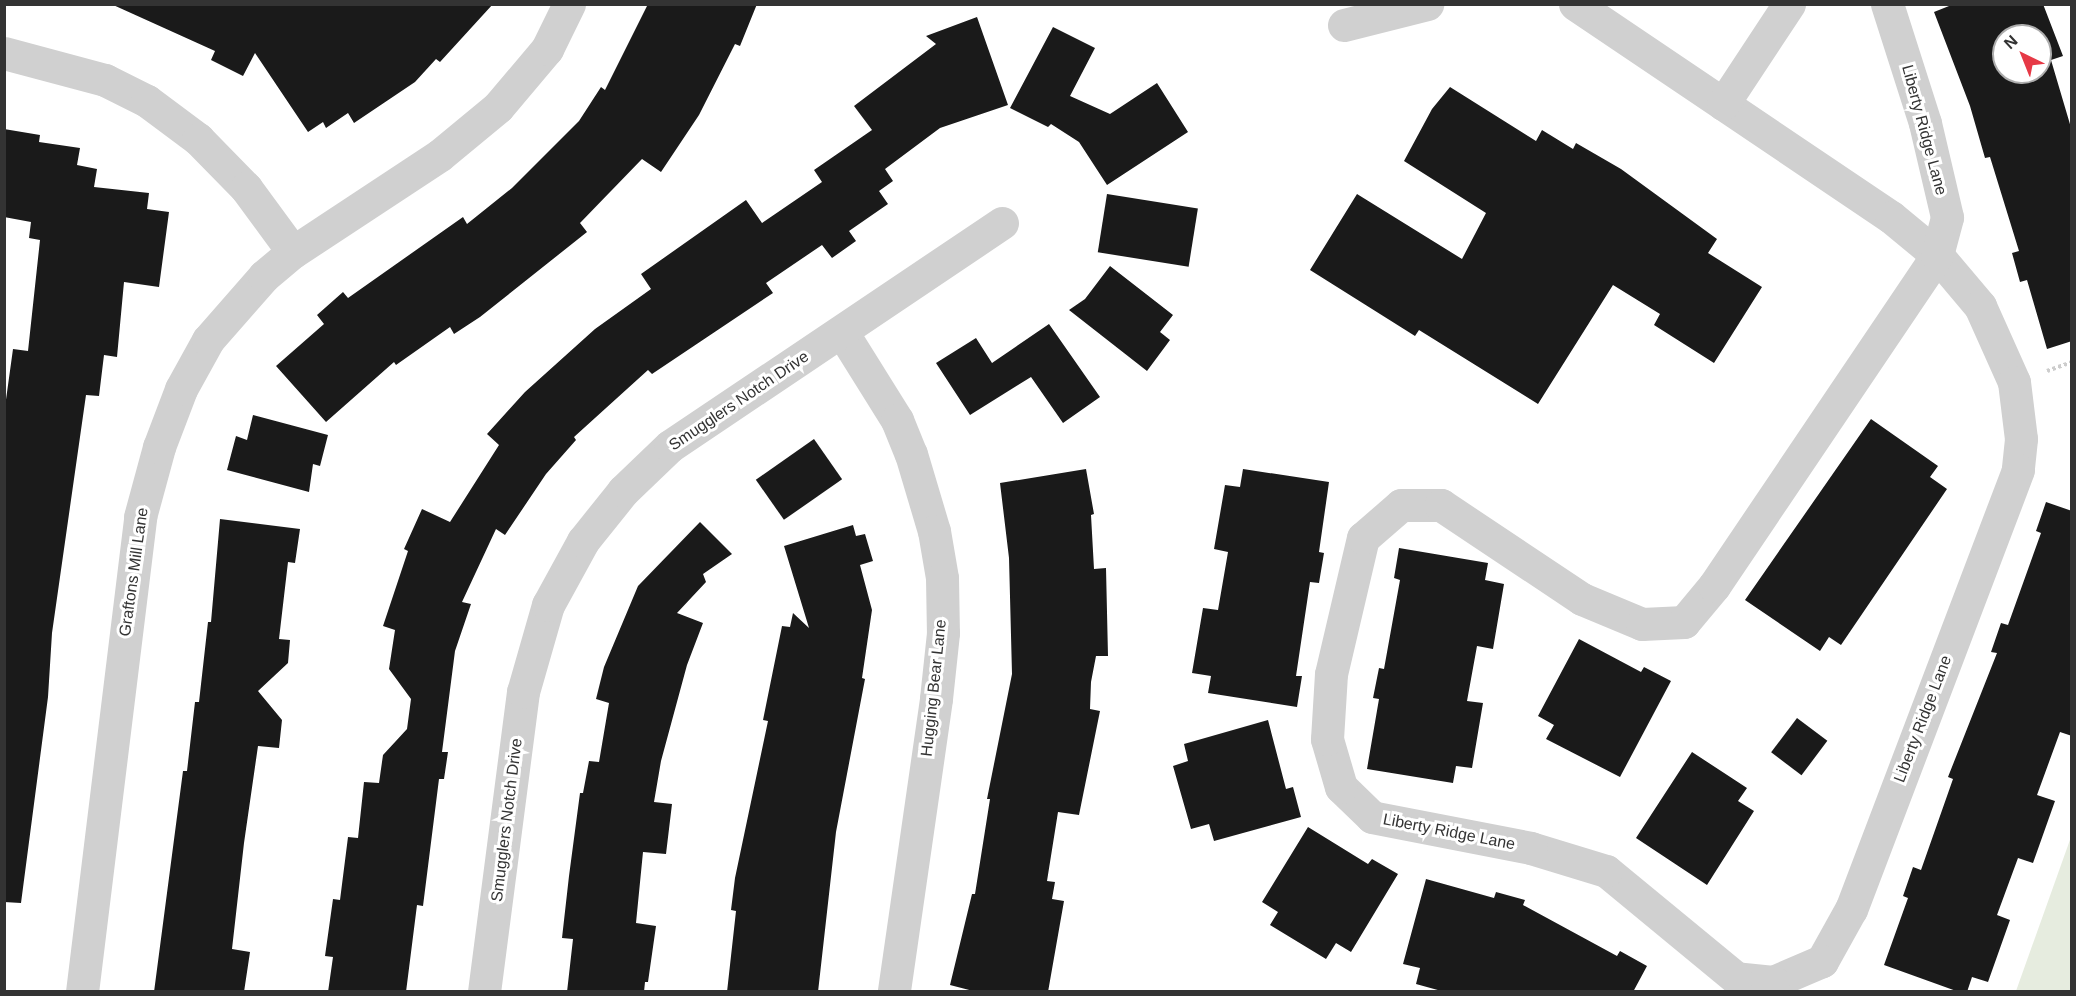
<!DOCTYPE html>
<html>
<head>
<meta charset="utf-8">
<style>
  body { margin:0 }
  #map { position:relative; width:2076px; height:996px; overflow:hidden; background:#fff; font-family:Helvetica,sans-serif }
  div>[style] { position:absolute }
  [style*='--x'] { left:calc(var(--x)*1px); top:calc(var(--y)*1px); width:calc(var(--w)*1px); rotate:calc(var(--a)*1deg) }
  .green>* { inset:0; background:#e6ecdf }
  .building>* { inset:0; background:#1a1a1a; transform-origin:0 0 }
  .path>* { height:4px; margin-top:-2px; transform-origin:0; background:repeating-linear-gradient(90deg,#cdcdcd 0 3px,transparent 0 6px) }
  .minor>* { height:33px; margin:-16.5px; padding:0 16.5px; transform-origin:16.5px; border-radius:16.5px; background:#d0d0d0 }
  span { translate:-50% -50%; white-space:nowrap; text-align:center; line-height:1.15; -webkit-text-stroke:6px #fff; paint-order:stroke }
  .street-label { font-size:16px; color:#333 }
  .frame { position:absolute; inset:0; border:6px solid #333; pointer-events:none }
  .north { position:absolute; left:1992px; top:24px; width:60px; height:60px; box-sizing:border-box; background:#fff; border:2px solid #adadad; border-radius:50%; rotate:317deg; font-size:16px; font-weight:700; line-height:24px; text-align:center; color:#333 }
  .north::after { content:''; display:block; margin:auto; width:21px; height:27px; background:#e63946; clip-path:polygon(50% 0,100% 100%,50% 72%,0 100%) }
</style>
</head>
<body>
<div id="map">
  <div class="green">
    <i style="clip-path:polygon(2071px 837px,2071px 991px,2016px 991px)"></i>
  </div>
  <div class="building">
    <i style="clip-path:polygon(111px 4px,493px 4px,440px 62px,436px 59px,415px 82px,354px 123px,348px 113px,326px 128px,323px 122px,308px 132px,255px 53px,243px 76px,211px 60px,215px 51px)"></i>
    <i style="clip-path:polygon(648px 4px,757px 4px,740px 46px,735px 44px,699px 115px,661px 172px,642px 159px,580px 223px,587px 232px,480px 317px,454px 334px,450px 327px,396px 365px,394px 362px,326px 422px,276px 366px,324px 324px,317px 315px,343px 292px,348px 298px,463px 217px,467px 224px,512px 188px,579px 121px,601px 87px,605px 90px)"></i>
    <i style="clip-path:polygon(evenodd,1954px 4px,2043px 4px,2063px 56px,2051px 60px,2072px 131px,2072px 341px,2047px 349px,2027px 280px,2020px 282px,2012px 253px,2019px 251px,1990px 157px,1985px 158px,1970px 106px,1934px 12px,1954px 4px,2004px 36px,2040px 36px,2040px 72px,2004px 72px,2004px 36px)"></i>
    <i style="clip-path:polygon(977px 17px,1008px 105px,940px 128px,885px 169px,893px 181px,879px 191px,888px 204px,849px 231px,856px 241px,832px 258px,822px 245px,766px 283px,773px 293px,652px 374px,648px 370px,574px 437px,576px 440px,546px 474px,505px 535px,496px 529px,462px 602px,471px 604px,455px 651px,442px 752px,448px 752px,444px 779px,439px 779px,423px 906px,417px 905px,406px 992px,328px 992px,333px 957px,325px 956px,333px 899px,340px 900px,348px 837px,358px 838px,364px 782px,379px 783px,383px 755px,407px 729px,411px 699px,389px 669px,395px 630px,383px 626px,408px 551px,404px 549px,422px 509px,450px 522px,499px 445px,487px 434px,525px 392px,595px 329px,651px 289px,641px 274px,746px 200px,762px 223px,822px 182px,814px 170px,872px 130px,854px 106px,936px 44px,926px 36px)"></i>
    <i style="clip-path:polygon(1053px 27px,1095px 48px,1070px 96px,1110px 114px,1157px 83px,1188px 132px,1107px 185px,1079px 142px,1051px 124px,1048px 127px,1010px 108px)"></i>
    <i style="clip-path:polygon(1450px 87px,1536px 141px,1542px 130px,1573px 149px,1576px 143px,1621px 169px,1717px 239px,1708px 253px,1762px 287px,1714px 363px,1654px 325px,1660px 314px,1613px 285px,1538px 404px,1419px 330px,1415px 336px,1310px 270px,1357px 194px,1462px 259px,1486px 213px,1404px 161px,1432px 109px)"></i>
    <i style="clip-path:polygon(4px 129px,40px 135px,39px 142px,80px 148px,77px 165px,97px 169px,94px 187px,149px 193px,147px 209px,169px 212px,159px 287px,124px 282px,117px 357px,104px 355px,99px 396px,86px 395px,52px 633px,48px 697px,21px 903px,4px 902px,4px 414px,13px 349px,28px 351px,40px 240px,29px 238px,31px 222px,4px 217px)"></i>
    <i style="left:1107px;top:194px;width:92px;height:59px;rotate:9deg"></i>
    <i style="clip-path:polygon(1110px 266px,1173px 315px,1160px 332px,1170px 340px,1147px 371px,1069px 310px,1085px 299px)"></i>
    <i style="clip-path:polygon(1049px 324px,1100px 397px,1063px 423px,1031px 377px,970px 415px,936px 363px,976px 338px,992px 363px)"></i>
    <i style="clip-path:polygon(253px 415px,328px 435px,320px 466px,313px 464px,309px 492px,227px 470px,236px 436px,247px 440px)"></i>
    <i style="clip-path:polygon(1871px 419px,1938px 466px,1930px 477px,1947px 489px,1841px 645px,1829px 637px,1820px 651px,1745px 600px)"></i>
    <i style="left:814px;top:439px;width:49px;height:71px;rotate:55deg"></i>
    <i style="clip-path:polygon(1086px 469px,1094px 514px,1091px 515px,1094px 569px,1106px 568px,1108px 656px,1096px 656px,1091px 682px,1090px 709px,1100px 711px,1079px 815px,1058px 812px,1047px 881px,1055px 882px,1052px 899px,1064px 901px,1048px 992px,977px 992px,950px 985px,972px 894px,975px 894px,990px 799px,987px 799px,1012px 674px,1009px 558px,1000px 483px)"></i>
    <i style="clip-path:polygon(1243px 469px,1329px 482px,1319px 552px,1324px 553px,1319px 583px,1310px 582px,1296px 676px,1302px 676px,1297px 707px,1208px 693px,1211px 676px,1192px 673px,1203px 608px,1218px 610px,1228px 552px,1214px 549px,1225px 485px,1240px 487px)"></i>
    <i style="clip-path:polygon(2046px 502px,2072px 511px,2072px 736px,2060px 732px,2037px 795px,2055px 801px,2033px 863px,2018px 858px,1997px 915px,2010px 920px,1988px 982px,1972px 977px,1967px 992px,1959px 992px,1884px 965px,1908px 898px,1903px 896px,1913px 867px,1921px 870px,1953px 779px,1948px 777px,1997px 653px,1991px 652px,2001px 623px,2008px 625px,2041px 533px,2036px 531px)"></i>
    <i style="clip-path:polygon(220px 519px,300px 529px,295px 563px,288px 562px,279px 639px,290px 640px,288px 663px,258px 691px,282px 720px,279px 748px,258px 746px,244px 843px,232px 949px,250px 952px,244px 992px,154px 992px,183px 771px,187px 771px,195px 702px,199px 702px,208px 622px,211px 622px)"></i>
    <i style="clip-path:polygon(700px 522px,732px 554px,703px 574px,706px 582px,677px 613px,703px 623px,687px 665px,661px 761px,654px 802px,672px 804px,666px 854px,643px 852px,636px 923px,656px 926px,648px 982px,645px 982px,644px 992px,567px 992px,573px 939px,562px 938px,569px 876px,580px 793px,583px 793px,589px 761px,599px 762px,609px 703px,596px 699px,604px 667px,638px 586px)"></i>
    <i style="clip-path:polygon(853px 525px,856px 536px,865px 534px,873px 561px,860px 565px,872px 610px,862px 678px,865px 679px,836px 832px,818px 992px,727px 992px,736px 911px,731px 910px,735px 878px,768px 721px,763px 720px,782px 626px,790px 627px,793px 613px,809px 628px,784px 546px)"></i>
    <i style="clip-path:polygon(1399px 548px,1488px 563px,1485px 580px,1504px 584px,1493px 649px,1477px 646px,1467px 701px,1483px 703px,1472px 768px,1456px 766px,1453px 783px,1367px 769px,1379px 699px,1373px 698px,1379px 668px,1384px 669px,1400px 580px,1394px 578px)"></i>
    <i style="clip-path:polygon(1579px 639px,1641px 672px,1644px 667px,1671px 681px,1620px 777px,1546px 739px,1554px 725px,1538px 716px)"></i>
    <i style="left:1797px;top:718px;width:38px;height:43px;rotate:37deg"></i>
    <i style="clip-path:polygon(1268px 720px,1286px 789px,1293px 787px,1301px 817px,1214px 841px,1209px 824px,1191px 829px,1173px 766px,1188px 761px,1184px 744px)"></i>
    <i style="clip-path:polygon(1692px 752px,1747px 788px,1738px 801px,1754px 811px,1707px 885px,1636px 838px)"></i>
    <i style="clip-path:polygon(1308px 827px,1368px 864px,1372px 859px,1398px 874px,1351px 952px,1336px 943px,1326px 959px,1270px 925px,1278px 912px,1262px 902px)"></i>
    <i style="clip-path:polygon(1426px 879px,1494px 898px,1496px 892px,1525px 900px,1523px 905px,1617px 956px,1620px 951px,1647px 966px,1633px 992px,1445px 992px,1416px 984px,1420px 968px,1403px 964px)"></i>
  </div>
  <div class="path">
    <i style="--x:2047;--y:371;--w:27;--a:-20"></i>
  </div>
  <div class="minor">
    <i style="--x:1575;--y:4;--w:381;--a:34"></i>
    <i style="--x:1891;--y:217;--w:60;--a:39.6"></i>
    <i style="--x:1937;--y:255;--w:67;--a:49.9"></i>
    <i style="--x:1980;--y:306;--w:83;--a:65.9"></i>
    <i style="--x:2014;--y:382;--w:57;--a:83"></i>
    <i style="--x:2021;--y:439;--w:31;--a:96"></i>
    <i style="--x:2018;--y:470;--w:470;--a:110.8"></i>
    <i style="--x:1851;--y:909;--w:60;--a:119.1"></i>
    <i style="--x:1822;--y:961;--w:53;--a:156.8"></i>
    <i style="--x:1773;--y:982;--w:37;--a:-174"></i>
    <i style="--x:1736;--y:978;--w:168;--a:-140.5"></i>
    <i style="--x:1606;--y:871;--w:78;--a:-163"></i>
    <i style="--x:1531;--y:848;--w:162;--a:-169"></i>
    <i style="--x:1372;--y:817;--w:43;--a:-135.9"></i>
    <i style="--x:1341;--y:787;--w:50;--a:-106.3"></i>
    <i style="--x:1327;--y:739;--w:65;--a:-86.5"></i>
    <i style="--x:1331;--y:674;--w:140;--a:-76.8"></i>
    <i style="--x:1363;--y:538;--w:50;--a:-41"></i>
    <i style="--x:1401;--y:505;--w:40;--a:0"></i>
    <i style="--x:1441;--y:505;--w:169;--a:33.7"></i>
    <i style="--x:1582;--y:599;--w:65;--a:22.6"></i>
    <i style="--x:1642;--y:624;--w:42;--a:-2.7"></i>
    <i style="--x:1684;--y:622;--w:47;--a:-50.2"></i>
    <i style="--x:1714;--y:586;--w:399;--a:-56"></i>
    <i style="--x:1937;--y:255;--w:39;--a:-75"></i>
    <i style="--x:1947;--y:217;--w:97;--a:-103.2"></i>
    <i style="--x:1925;--y:123;--w:125;--a:-107.7"></i>
    <i style="--x:1344;--y:25;--w:86;--a:-14.2"></i>
    <i style="--x:4;--y:53;--w:105;--a:15"></i>
    <i style="--x:105;--y:80;--w:47;--a:26.6"></i>
    <i style="--x:147;--y:101;--w:64;--a:36.7"></i>
    <i style="--x:198;--y:139;--w:69;--a:45.6"></i>
    <i style="--x:246;--y:188;--w:79;--a:53.7"></i>
    <i style="--x:1723;--y:104;--w:120;--a:-56.6"></i>
    <i style="--x:842;--y:332;--w:104;--a:58"></i>
    <i style="--x:897;--y:420;--w:37;--a:68"></i>
    <i style="--x:911;--y:454;--w:80;--a:73.4"></i>
    <i style="--x:934;--y:531;--w:48;--a:80.3"></i>
    <i style="--x:942;--y:578;--w:55;--a:89"></i>
    <i style="--x:943;--y:633;--w:66;--a:96.1"></i>
    <i style="--x:936;--y:699;--w:296;--a:98.2"></i>
    <i style="--x:82;--y:992;--w:479;--a:-83"></i>
    <i style="--x:140;--y:517;--w:73;--a:-74.8"></i>
    <i style="--x:159;--y:447;--w:62;--a:-69.2"></i>
    <i style="--x:181;--y:389;--w:56;--a:-61.1"></i>
    <i style="--x:208;--y:340;--w:85;--a:-48.8"></i>
    <i style="--x:264;--y:276;--w:38;--a:-40"></i>
    <i style="--x:293;--y:252;--w:176;--a:-33.4"></i>
    <i style="--x:440;--y:155;--w:75;--a:-39.6"></i>
    <i style="--x:498;--y:107;--w:76;--a:-49.8"></i>
    <i style="--x:547;--y:49;--w:50;--a:-63.9"></i>
    <i style="--x:484;--y:992;--w:303;--a:-82.6"></i>
    <i style="--x:523;--y:692;--w:91;--a:-74"></i>
    <i style="--x:548;--y:605;--w:73;--a:-61.3"></i>
    <i style="--x:583;--y:541;--w:64;--a:-51.3"></i>
    <i style="--x:623;--y:491;--w:65;--a:-43.8"></i>
    <i style="--x:670;--y:446;--w:400;--a:-33.9"></i>
  </div>
  <div class="street-label">
    <span style="left:1924px;top:130px;rotate:75deg">Liberty Ridge Lane</span>
    <span style="left:739px;top:401px;rotate:-34deg">Smugglers Notch Drive</span>
    <span style="left:134px;top:572px;rotate:-82deg">Graftons Mill Lane</span>
    <span style="left:934px;top:688px;rotate:-84deg">Hugging Bear Lane</span>
    <span style="left:1923px;top:719px;rotate:-69deg">Liberty Ridge Lane</span>
    <span style="left:507px;top:820px;rotate:-83deg">Smugglers Notch Drive</span>
    <span style="left:1449px;top:832px;rotate:11deg">Liberty Ridge Lane</span>
  </div>
  <div class="frame"></div>
  <div class="north">N</div>
</div>
</body>
</html>
